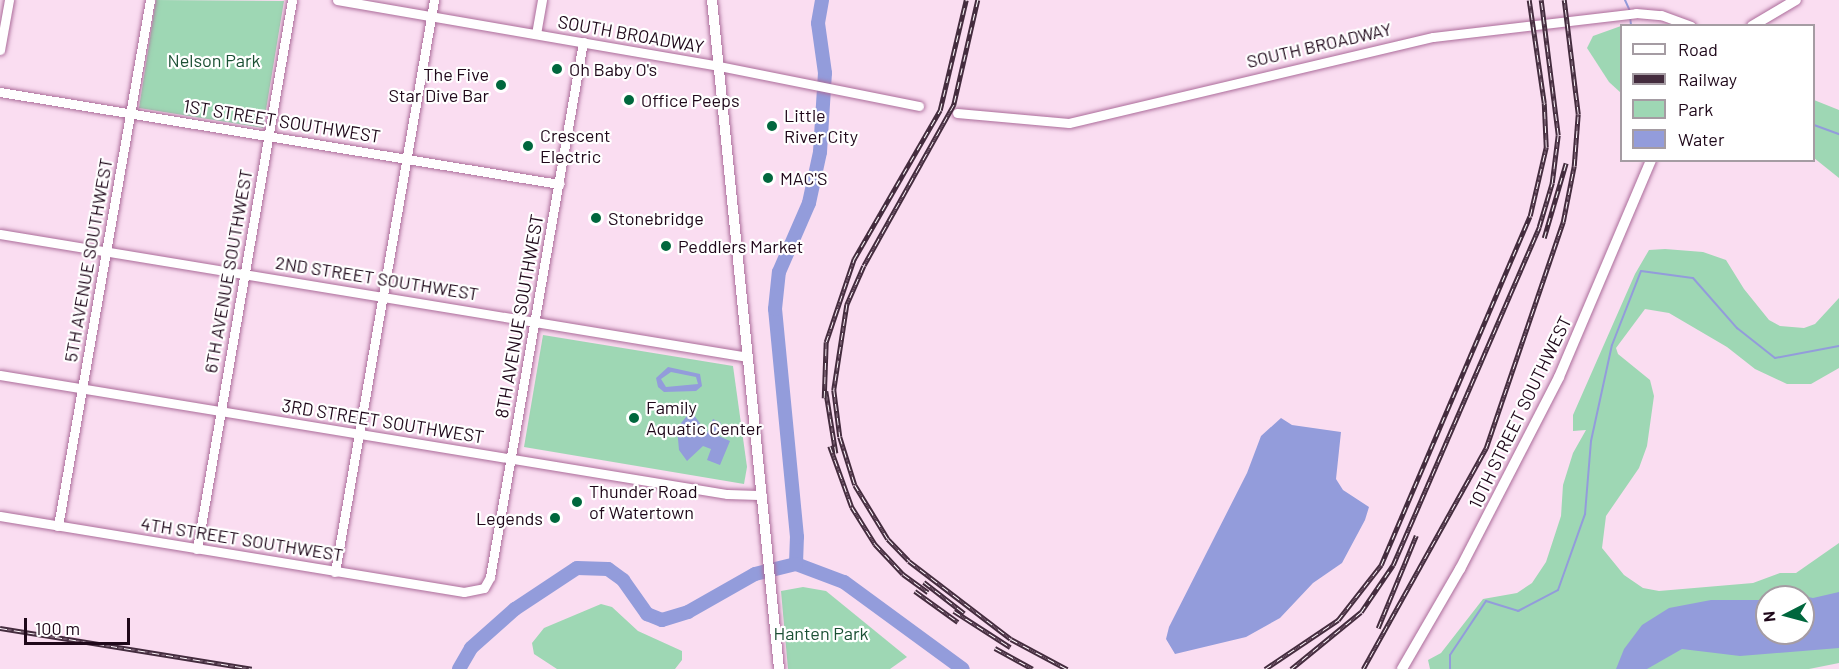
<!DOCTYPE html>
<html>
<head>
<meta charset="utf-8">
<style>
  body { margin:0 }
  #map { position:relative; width:1839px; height:669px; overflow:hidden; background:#faddf1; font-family:Barlow,sans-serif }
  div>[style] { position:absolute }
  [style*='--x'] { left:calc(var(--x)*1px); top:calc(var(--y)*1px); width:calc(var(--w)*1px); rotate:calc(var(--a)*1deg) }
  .green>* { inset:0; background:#9ed7b4 }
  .water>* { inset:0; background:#939cdb }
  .stream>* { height:2px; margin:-1px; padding:0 1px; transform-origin:1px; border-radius:1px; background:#939cdb }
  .river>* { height:14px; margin:-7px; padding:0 7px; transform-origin:7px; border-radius:7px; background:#939cdb }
  .roads { filter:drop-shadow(0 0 2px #ab6c9a) drop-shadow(0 0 2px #ab6c9a) }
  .minor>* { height:9px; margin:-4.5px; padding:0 4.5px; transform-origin:4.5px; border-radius:4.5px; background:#fff }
  .major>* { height:10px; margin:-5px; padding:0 5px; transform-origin:5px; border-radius:5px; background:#fff }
  .rail>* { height:4.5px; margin-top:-2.25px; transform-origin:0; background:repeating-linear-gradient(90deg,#fff 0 7px,#442c3e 0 14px); box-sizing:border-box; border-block:2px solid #442c3e }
  .dots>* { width:16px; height:16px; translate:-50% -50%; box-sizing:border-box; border:3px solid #fff; border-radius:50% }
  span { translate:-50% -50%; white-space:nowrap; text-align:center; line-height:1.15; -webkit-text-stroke:4.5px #fff; paint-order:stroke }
  .street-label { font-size:18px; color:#1f081a }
  .park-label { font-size:18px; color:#1b5034 }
  .poi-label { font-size:18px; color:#1f081a }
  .left { translate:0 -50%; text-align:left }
  .right { translate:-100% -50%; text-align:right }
  .legend { position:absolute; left:1620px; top:24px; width:195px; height:138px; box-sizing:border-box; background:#fff; border:2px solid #a59ca3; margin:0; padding:8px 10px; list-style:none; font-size:18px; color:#1f081a }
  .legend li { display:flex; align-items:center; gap:12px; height:30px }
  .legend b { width:30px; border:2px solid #a59ca3 }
  .north { position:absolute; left:1755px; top:585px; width:60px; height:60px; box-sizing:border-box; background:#fff; border:2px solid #a59ca3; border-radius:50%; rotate:264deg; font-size:16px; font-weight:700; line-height:24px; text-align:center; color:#1f081a }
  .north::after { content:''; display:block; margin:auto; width:21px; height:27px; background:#00673d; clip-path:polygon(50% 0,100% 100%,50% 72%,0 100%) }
  .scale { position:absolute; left:24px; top:618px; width:106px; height:27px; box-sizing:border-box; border:3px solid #1f081a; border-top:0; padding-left:8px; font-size:18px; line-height:21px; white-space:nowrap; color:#1f081a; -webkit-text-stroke:4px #fff; paint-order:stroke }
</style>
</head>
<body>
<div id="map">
  <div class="green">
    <i style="clip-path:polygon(156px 0,284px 1px,263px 128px,139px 108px)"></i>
    <i style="clip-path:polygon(1621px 26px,1621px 93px,1609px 82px,1587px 48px,1593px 36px)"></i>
    <i style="clip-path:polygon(1814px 100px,1839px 110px,1839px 178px,1814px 158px)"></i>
    <i style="clip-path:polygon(evenodd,1665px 249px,1703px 252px,1726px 260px,1744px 289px,1769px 320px,1780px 326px,1804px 328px,1815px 324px,1839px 298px,1839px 368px,1811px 384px,1787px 384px,1755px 369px,1727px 347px,1669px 313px,1645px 309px,1616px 348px,1618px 354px,1650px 380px,1654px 396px,1647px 446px,1639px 468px,1606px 516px,1602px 548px,1624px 575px,1643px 588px,1659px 591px,1753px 583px,1780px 573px,1796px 573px,1839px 543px,1839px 663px,1809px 669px,1430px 669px,1428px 660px,1441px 653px,1483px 599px,1517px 593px,1532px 583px,1546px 562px,1561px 516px,1563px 485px,1573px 453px,1586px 430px,1573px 431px,1573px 415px,1635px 274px,1649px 250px,1665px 249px,1767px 597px,1803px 597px,1803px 633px,1767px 633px,1767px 597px)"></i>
    <i style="clip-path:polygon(543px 335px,733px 366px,747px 467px,744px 484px,524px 447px)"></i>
    <i style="clip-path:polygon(803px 587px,826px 591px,907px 657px,890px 669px,788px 669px,781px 591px)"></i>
    <i style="clip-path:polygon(601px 604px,612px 607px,638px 631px,682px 651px,682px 660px,675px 669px,557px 669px,534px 654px,532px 643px,544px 628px)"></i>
  </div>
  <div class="water">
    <i style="clip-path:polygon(evenodd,668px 367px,700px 374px,702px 386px,696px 391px,664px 392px,658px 387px,656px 378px,668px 367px,671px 372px,696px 377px,698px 384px,666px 387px,661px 379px,671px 372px)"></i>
    <i style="clip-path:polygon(691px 411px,707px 433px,713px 419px,721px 423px,716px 435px,730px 441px,720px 465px,707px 460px,711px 449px,703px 446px,687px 461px,679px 450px,677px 428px)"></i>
    <i style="clip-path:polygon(1281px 418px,1292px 425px,1341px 432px,1336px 479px,1343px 490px,1369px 507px,1365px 520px,1342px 563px,1313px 583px,1280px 618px,1246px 637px,1175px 654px,1166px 639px,1169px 627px,1247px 473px,1261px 436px)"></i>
    <i style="clip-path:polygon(1779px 591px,1813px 598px,1839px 592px,1839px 648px,1740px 656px,1682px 649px,1647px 669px,1616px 669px,1624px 649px,1642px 625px,1669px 608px,1711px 600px,1767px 600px,1767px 633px,1803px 633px,1803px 597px,1771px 597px)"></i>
  </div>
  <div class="stream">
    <i style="--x:1625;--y:0;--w:12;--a:66"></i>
    <i style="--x:1630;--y:16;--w:10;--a:84"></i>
    <i style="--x:1814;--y:125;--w:27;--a:20"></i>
    <i style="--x:1450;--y:669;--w:14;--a:-90"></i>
    <i style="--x:1450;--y:655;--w:65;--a:-56.3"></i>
    <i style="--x:1486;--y:601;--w:34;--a:17"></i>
    <i style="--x:1518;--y:611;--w:45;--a:-27.7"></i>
    <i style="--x:1558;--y:590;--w:81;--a:-70.4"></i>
    <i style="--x:1585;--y:514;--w:73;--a:-85.3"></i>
    <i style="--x:1591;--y:441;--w:98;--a:-77.7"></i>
    <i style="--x:1612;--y:345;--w:79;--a:-68.6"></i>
    <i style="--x:1641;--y:271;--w:52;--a:7.7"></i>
    <i style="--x:1693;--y:278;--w:67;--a:48.7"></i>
    <i style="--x:1737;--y:328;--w:48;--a:38.3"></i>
    <i style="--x:1775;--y:358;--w:65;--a:-10.6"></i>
  </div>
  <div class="river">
    <i style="--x:796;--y:564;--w:27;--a:-88"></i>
    <i style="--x:797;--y:537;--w:229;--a:-95.5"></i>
    <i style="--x:775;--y:309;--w:37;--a:-84"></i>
    <i style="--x:779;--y:272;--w:75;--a:-66.5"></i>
    <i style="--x:809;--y:203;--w:52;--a:-77.8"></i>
    <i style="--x:820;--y:152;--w:79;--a:-86.4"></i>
    <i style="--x:825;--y:73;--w:50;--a:-98"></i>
    <i style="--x:818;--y:23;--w:23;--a:-80"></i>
    <i style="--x:796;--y:564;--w:51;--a:20.6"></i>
    <i style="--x:844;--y:582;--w:147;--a:36.2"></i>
    <i style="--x:459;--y:669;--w:24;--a:-60"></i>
    <i style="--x:471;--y:648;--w:59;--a:-41.6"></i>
    <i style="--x:515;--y:609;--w:74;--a:-33.5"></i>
    <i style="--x:577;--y:568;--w:31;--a:2"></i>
    <i style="--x:608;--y:569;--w:19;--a:36"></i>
    <i style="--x:623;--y:580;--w:42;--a:54.8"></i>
    <i style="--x:647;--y:614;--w:16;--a:22"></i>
    <i style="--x:662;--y:620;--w:27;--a:-17"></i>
    <i style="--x:688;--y:612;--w:77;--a:-29.6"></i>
    <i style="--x:755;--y:574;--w:42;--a:-13.7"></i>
  </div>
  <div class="roads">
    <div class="minor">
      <i style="--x:337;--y:0;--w:388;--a:9.8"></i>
      <i style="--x:719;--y:66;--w:204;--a:11.3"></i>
      <i style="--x:536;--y:34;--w:35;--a:-80"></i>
      <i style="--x:0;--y:50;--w:51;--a:-79.8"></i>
      <i style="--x:0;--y:92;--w:567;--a:9.35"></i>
      <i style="--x:957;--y:113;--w:112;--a:5.1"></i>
      <i style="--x:1069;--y:123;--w:374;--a:-13.3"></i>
      <i style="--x:1433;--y:37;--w:204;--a:-6.7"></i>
      <i style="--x:1636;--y:13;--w:25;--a:5"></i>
      <i style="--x:1661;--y:15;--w:32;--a:20"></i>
      <i style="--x:0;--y:234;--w:758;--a:9.34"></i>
      <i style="--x:0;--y:375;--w:737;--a:9.3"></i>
      <i style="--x:727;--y:494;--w:35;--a:2"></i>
      <i style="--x:0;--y:516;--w:470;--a:9.3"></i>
      <i style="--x:464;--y:592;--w:20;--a:-11"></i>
      <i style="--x:484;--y:588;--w:13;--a:-61"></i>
      <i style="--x:490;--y:577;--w:543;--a:-80.14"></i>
      <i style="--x:58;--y:526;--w:534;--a:-80.08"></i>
      <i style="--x:197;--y:549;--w:557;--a:-80.18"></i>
      <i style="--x:335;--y:572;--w:581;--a:-80.18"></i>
    </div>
    <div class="major">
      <i style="--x:712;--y:0;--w:672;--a:84.28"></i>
      <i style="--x:1752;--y:26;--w:51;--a:-30.6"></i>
      <i style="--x:1402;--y:669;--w:116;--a:-59.9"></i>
      <i style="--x:1460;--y:569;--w:216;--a:-62.7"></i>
      <i style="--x:1559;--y:377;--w:236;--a:-67"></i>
    </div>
  </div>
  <div class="rail">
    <i style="--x:978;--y:0;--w:108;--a:102.9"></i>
    <i style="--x:954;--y:105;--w:184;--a:119.2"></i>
    <i style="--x:864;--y:266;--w:43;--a:113.6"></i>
    <i style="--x:847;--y:305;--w:86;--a:98.7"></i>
    <i style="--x:834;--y:390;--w:47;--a:82.7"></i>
    <i style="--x:840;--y:437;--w:50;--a:72.6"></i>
    <i style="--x:855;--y:485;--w:63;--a:58.6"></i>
    <i style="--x:888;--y:539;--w:30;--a:46"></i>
    <i style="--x:909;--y:561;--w:128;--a:37.4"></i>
    <i style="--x:1011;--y:639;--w:64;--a:28.2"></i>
    <i style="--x:1544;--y:238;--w:78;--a:-73.7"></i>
    <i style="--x:826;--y:391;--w:63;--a:80.8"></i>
    <i style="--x:824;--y:398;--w:56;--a:-88"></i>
    <i style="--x:826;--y:342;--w:88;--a:-71.4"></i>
    <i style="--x:854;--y:259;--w:172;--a:-60"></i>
    <i style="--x:940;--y:110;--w:113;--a:-76.7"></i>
    <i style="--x:830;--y:446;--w:65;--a:70.2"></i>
    <i style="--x:852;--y:507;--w:44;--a:58.1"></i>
    <i style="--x:875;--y:544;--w:41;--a:47"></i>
    <i style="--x:903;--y:574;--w:31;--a:36"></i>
    <i style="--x:924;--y:582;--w:51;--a:37.8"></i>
    <i style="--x:915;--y:591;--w:53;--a:35.8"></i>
    <i style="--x:954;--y:611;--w:67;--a:32.7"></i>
    <i style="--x:0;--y:628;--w:255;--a:9.2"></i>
    <i style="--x:1378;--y:628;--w:100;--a:-67.6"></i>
    <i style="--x:995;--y:648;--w:43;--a:28.9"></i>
    <i style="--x:1265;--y:669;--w:88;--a:-33.9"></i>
    <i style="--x:1338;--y:620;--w:70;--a:-52"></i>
    <i style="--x:1381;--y:565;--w:379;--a:-66.9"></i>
    <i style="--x:1530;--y:216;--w:71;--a:-76.9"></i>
    <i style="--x:1546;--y:147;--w:44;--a:-92.6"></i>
    <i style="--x:1544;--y:103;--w:104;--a:-98.3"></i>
    <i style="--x:1291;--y:669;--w:90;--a:-39.2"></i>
    <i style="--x:1361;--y:612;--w:57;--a:-55.8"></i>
    <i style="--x:1393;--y:565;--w:368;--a:-66.6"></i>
    <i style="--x:1539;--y:227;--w:46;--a:-73.5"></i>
    <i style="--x:1552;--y:183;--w:48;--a:-82.9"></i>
    <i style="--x:1558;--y:135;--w:136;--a:-97.2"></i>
    <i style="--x:1363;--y:669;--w:253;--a:-60.9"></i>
    <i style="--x:1486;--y:448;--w:239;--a:-71.2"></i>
    <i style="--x:1563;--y:222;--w:57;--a:-78.9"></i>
    <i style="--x:1574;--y:166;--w:52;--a:-85.6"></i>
    <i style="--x:1578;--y:114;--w:115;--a:-97"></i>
  </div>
  <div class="dots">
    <i style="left:557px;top:69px;background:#00673d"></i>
    <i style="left:501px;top:85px;background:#00673d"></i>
    <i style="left:629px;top:100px;background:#00673d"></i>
    <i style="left:772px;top:126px;background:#00673d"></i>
    <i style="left:528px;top:146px;background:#00673d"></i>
    <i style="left:768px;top:178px;background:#00673d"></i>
    <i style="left:596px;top:218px;background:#00673d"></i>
    <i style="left:666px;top:246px;background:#00673d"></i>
    <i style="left:634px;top:418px;background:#00673d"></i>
    <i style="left:577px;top:502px;background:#00673d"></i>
    <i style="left:555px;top:518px;background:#00673d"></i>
  </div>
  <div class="street-label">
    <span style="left:631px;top:34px;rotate:10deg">SOUTH BROADWAY</span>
    <span style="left:1319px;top:45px;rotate:-13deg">SOUTH BROADWAY</span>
    <span style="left:282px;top:121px;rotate:9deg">1ST STREET SOUTHWEST</span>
    <span style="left:88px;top:260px;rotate:-80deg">5TH AVENUE SOUTHWEST</span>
    <span style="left:228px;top:271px;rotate:-80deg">6TH AVENUE SOUTHWEST</span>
    <span style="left:377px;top:278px;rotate:9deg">2ND STREET SOUTHWEST</span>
    <span style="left:519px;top:316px;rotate:-80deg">8TH AVENUE SOUTHWEST</span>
    <span style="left:1520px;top:412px;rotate:-64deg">10TH STREET SOUTHWEST</span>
    <span style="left:383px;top:421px;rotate:9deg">3RD STREET SOUTHWEST</span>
    <span style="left:242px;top:539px;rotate:9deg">4TH STREET SOUTHWEST</span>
  </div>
  <div class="park-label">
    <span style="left:214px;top:60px">Nelson Park</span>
    <span style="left:821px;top:633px">Hanten Park</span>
  </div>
  <div class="poi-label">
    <span class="left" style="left:569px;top:69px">Oh Baby O's</span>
    <span class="right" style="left:489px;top:85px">The Five<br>Star Dive Bar</span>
    <span class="left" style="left:641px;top:100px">Office Peeps</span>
    <span class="left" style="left:784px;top:126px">Little<br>River City</span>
    <span class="left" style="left:540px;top:146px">Crescent<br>Electric</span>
    <span class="left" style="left:780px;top:178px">MAC'S</span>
    <span class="left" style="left:608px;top:218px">Stonebridge</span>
    <span class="left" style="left:678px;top:246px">Peddlers Market</span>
    <span class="left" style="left:646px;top:418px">Family<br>Aquatic Center</span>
    <span class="left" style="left:589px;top:502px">Thunder Road<br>of Watertown</span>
    <span class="right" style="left:543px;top:518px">Legends</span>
  </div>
  <ul class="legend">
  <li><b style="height:8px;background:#fff"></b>Road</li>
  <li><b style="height:8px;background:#442c3e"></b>Railway</li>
  <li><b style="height:16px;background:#9ed7b4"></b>Park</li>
  <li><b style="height:16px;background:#939cdb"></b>Water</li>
  </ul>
  <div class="north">N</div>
  <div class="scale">100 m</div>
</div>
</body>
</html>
